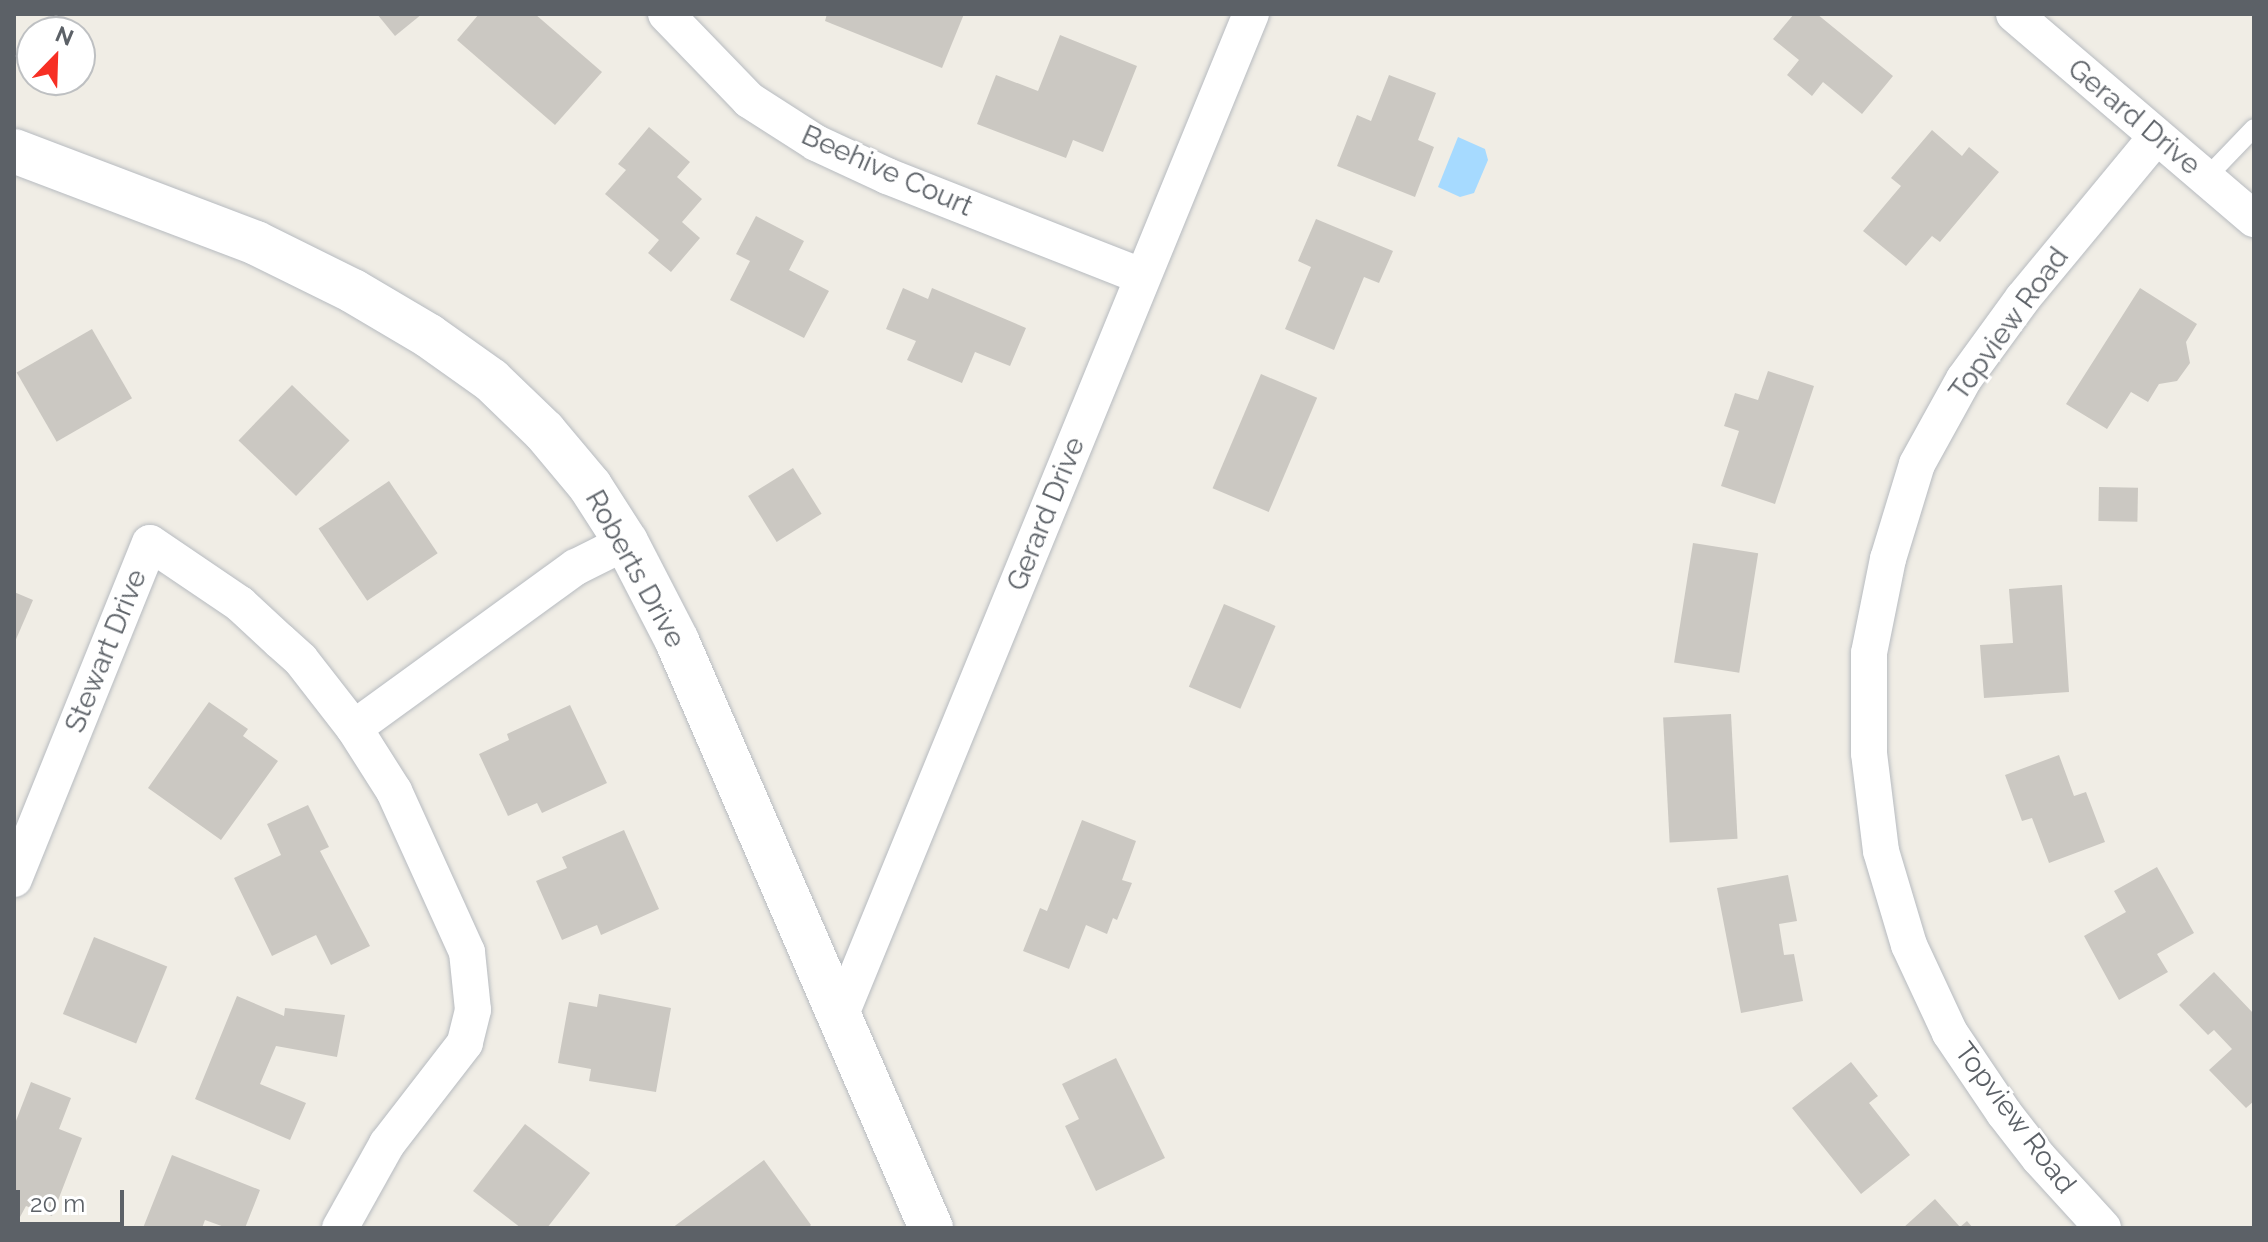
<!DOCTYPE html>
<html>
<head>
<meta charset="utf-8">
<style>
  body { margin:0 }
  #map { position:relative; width:2268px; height:1242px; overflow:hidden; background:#f0ede5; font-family:Raleway,sans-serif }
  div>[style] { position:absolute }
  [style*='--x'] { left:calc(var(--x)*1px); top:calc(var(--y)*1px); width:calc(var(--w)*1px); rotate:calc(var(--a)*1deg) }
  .water>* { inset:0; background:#a6daff }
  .building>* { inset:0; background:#cbc8c2; transform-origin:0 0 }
  .roads { filter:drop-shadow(0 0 2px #b7bbc0) drop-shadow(0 0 2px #b7bbc0) }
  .service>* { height:18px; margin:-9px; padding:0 9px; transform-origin:9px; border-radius:9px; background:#fff }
  .minor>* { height:36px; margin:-18px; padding:0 18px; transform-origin:18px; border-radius:18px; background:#fff }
  .tertiary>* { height:44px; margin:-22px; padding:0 22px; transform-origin:22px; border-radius:22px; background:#fff }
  span { translate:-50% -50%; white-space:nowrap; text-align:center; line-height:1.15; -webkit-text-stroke:6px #fff; paint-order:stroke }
  .street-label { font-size:28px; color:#5c6167 }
  .frame { position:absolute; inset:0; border:16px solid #5c6167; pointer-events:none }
  .north { position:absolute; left:16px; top:16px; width:80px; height:80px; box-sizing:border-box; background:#fff; border:2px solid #bec0c2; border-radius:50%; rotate:23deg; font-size:22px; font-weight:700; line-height:32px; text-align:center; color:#5c6167 }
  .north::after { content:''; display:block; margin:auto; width:28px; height:36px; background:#f72f24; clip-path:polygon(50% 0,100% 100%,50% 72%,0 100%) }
  .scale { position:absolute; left:16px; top:1190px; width:108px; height:36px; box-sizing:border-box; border:4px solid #5c6167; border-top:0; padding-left:10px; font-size:24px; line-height:28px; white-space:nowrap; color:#5c6167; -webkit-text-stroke:6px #fff; paint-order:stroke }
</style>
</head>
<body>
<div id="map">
  <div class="water">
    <i style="clip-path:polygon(1458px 137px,1485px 149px,1488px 160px,1474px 193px,1460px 197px,1438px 187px)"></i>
  </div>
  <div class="building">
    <i style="clip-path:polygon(377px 14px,422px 14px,395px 36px)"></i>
    <i style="clip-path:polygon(479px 14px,535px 14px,602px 72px,555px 125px,457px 40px)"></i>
    <i style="clip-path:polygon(827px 14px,964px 14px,942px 68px,825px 21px)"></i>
    <i style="clip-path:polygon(1794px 14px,1817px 14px,1893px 76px,1862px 114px,1823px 82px,1812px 96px,1787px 75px,1799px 60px,1773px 39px)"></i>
    <i style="clip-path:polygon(1060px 35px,1137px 66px,1103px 152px,1073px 140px,1066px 158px,977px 124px,996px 75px,1038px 91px)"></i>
    <i style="clip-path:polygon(1389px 75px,1436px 93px,1418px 140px,1434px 147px,1415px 197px,1337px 166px,1357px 115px,1371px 121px)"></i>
    <i style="clip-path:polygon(649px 127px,690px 162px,677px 177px,702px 199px,682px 222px,700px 238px,671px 272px,648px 253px,659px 240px,605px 194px,626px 170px,618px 164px)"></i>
    <i style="clip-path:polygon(1932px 130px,1962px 156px,1969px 147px,1999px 172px,1940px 242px,1932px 236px,1906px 266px,1863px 231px,1901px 186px,1891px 178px)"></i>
    <i style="clip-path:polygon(756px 216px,804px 241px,789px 270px,829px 291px,804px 338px,730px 300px,750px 261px,736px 254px)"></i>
    <i style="clip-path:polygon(1316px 219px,1393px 251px,1379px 283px,1364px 277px,1334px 350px,1285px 329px,1311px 267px,1298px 261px)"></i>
    <i style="clip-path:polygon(903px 288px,928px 299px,932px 288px,1026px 328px,1010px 366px,975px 352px,962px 383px,907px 360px,916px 341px,886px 329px)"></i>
    <i style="clip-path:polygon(2140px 288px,2197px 324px,2186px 342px,2190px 363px,2177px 381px,2159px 384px,2148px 402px,2131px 392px,2107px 429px,2066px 404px)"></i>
    <i style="left:92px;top:329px;width:80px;height:87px;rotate:60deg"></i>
    <i style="clip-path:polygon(1768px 371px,1814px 386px,1775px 504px,1721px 486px,1739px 431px,1724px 426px,1735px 393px,1758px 400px)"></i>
    <i style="left:1261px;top:374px;width:61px;height:124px;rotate:23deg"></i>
    <i style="left:292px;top:385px;width:80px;height:77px;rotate:44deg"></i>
    <i style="left:793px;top:468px;width:54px;height:53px;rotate:58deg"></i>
    <i style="left:389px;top:481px;width:87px;height:85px;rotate:56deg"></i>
    <i style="left:2099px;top:487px;width:39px;height:34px;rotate:1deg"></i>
    <i style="left:1693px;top:543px;width:66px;height:121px;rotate:9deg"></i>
    <i style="clip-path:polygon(2062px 585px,2069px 692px,1984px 698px,1980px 645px,2013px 643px,2009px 589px)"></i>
    <i style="clip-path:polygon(14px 592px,33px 600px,14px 644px)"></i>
    <i style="left:1224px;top:604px;width:56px;height:90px;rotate:23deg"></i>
    <i style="clip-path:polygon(209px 702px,248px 729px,243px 736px,278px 761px,221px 840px,148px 788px)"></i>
    <i style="clip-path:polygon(570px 705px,607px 783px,542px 813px,537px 803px,508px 816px,479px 754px,509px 740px,507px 734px)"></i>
    <i style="left:1731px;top:714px;width:125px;height:68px;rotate:87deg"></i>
    <i style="clip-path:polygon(2059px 755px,2074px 796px,2086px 792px,2105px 842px,2049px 863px,2032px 818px,2022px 821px,2005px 775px)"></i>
    <i style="clip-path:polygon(308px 805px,329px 847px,320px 851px,370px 946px,331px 965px,316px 935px,272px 956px,234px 878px,281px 855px,267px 824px)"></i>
    <i style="clip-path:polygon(1082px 820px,1136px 841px,1122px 880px,1132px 883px,1117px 920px,1113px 918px,1107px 934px,1086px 925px,1069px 969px,1023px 951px,1040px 908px,1047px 911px)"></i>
    <i style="clip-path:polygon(624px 830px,659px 909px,601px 935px,597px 925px,562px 940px,536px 881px,567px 868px,562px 857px)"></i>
    <i style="clip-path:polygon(2157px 867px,2194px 933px,2157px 954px,2168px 972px,2119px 1000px,2084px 936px,2126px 912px,2114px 891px)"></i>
    <i style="clip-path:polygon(1788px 875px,1797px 921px,1779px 924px,1784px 955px,1794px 954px,1803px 1001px,1741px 1013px,1717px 888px)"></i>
    <i style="left:94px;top:937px;width:79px;height:83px;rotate:22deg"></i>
    <i style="clip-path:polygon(2214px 972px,2254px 1014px,2254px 1101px,2246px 1108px,2209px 1070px,2232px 1049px,2214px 1030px,2208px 1035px,2179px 1005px)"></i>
    <i style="clip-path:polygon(599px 994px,671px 1008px,656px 1092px,589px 1081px,591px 1069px,558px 1063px,569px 1002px,597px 1007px)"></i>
    <i style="clip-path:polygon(237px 996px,284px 1016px,285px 1008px,345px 1015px,337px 1057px,276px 1046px,260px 1084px,306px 1103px,290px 1140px,195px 1099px)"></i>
    <i style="clip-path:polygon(1116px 1058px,1165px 1158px,1096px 1191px,1065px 1126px,1079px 1119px,1062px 1084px)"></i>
    <i style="clip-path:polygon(1851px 1062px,1878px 1096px,1869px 1103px,1910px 1155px,1861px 1194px,1792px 1108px)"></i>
    <i style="clip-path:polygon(31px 1082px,71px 1098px,59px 1129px,82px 1138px,52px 1216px,26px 1206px,14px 1228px,14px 1126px)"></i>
    <i style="clip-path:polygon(525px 1124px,590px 1173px,547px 1228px,521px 1228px,473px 1191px)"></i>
    <i style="clip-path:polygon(172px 1155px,260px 1190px,245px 1228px,227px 1228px,205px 1220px,202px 1228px,143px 1228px)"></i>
    <i style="clip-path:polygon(764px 1160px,811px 1225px,808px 1228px,672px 1228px)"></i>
    <i style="clip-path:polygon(1935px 1199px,1960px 1227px,1967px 1221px,1973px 1228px,1903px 1228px)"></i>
  </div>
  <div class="roads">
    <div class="service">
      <i style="--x:2206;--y:178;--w:69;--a:-46.2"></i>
    </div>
    <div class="minor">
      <i style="--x:666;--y:14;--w:120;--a:46"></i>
      <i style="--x:749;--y:100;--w:80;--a:32.7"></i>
      <i style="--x:816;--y:143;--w:78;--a:24.9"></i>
      <i style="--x:887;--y:176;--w:273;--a:21.5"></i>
      <i style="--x:2014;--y:14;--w:316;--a:40.5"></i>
      <i style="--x:354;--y:728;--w:274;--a:-36"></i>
      <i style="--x:576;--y:567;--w:56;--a:-26.6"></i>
      <i style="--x:14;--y:879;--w:362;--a:-68"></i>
      <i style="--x:150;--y:543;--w:109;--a:34.1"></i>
      <i style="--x:240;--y:604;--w:54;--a:42.8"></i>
      <i style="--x:280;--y:641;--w:28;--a:42"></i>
      <i style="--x:301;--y:660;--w:86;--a:52.1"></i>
      <i style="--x:354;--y:728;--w:75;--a:57.6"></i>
      <i style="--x:394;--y:791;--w:177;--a:65.6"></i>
      <i style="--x:467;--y:952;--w:58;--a:84.1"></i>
      <i style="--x:473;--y:1010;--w:34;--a:104"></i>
      <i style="--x:465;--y:1043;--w:128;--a:127.7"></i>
      <i style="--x:387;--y:1144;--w:96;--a:119.2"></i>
      <i style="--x:841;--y:1014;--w:1081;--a:-67.71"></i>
      <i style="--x:2103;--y:1228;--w:95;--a:-132.4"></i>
      <i style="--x:2039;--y:1158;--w:57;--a:-127.9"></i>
      <i style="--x:2004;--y:1113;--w:97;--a:-124"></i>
      <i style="--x:1950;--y:1033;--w:97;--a:-115"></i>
      <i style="--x:1909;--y:945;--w:98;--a:-106.6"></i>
      <i style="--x:1881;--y:851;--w:99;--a:-97"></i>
      <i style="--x:1869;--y:753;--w:100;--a:-90"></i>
      <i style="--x:1869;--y:653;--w:96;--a:-78.6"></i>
      <i style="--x:1888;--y:559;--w:99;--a:-73"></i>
      <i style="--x:1917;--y:464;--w:97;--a:-61.1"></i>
      <i style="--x:1964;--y:379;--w:100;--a:-53.9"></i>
      <i style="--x:2023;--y:298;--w:209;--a:-50.4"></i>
    </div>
    <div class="tertiary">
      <i style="--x:14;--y:151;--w:259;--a:20.8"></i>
      <i style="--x:256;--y:243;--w:108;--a:26.3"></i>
      <i style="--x:353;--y:291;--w:88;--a:30.6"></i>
      <i style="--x:429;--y:336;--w:76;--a:35.4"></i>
      <i style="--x:491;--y:380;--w:74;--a:43.9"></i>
      <i style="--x:544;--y:431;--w:72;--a:50.1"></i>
      <i style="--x:590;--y:486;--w:67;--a:57.3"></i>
      <i style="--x:626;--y:542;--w:111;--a:62.7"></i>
      <i style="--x:677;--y:641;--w:640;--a:66.6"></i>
    </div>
  </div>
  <div class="street-label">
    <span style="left:2134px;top:117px;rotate:40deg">Gerard Drive</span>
    <span style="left:887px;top:171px;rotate:24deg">Beehive Court</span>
    <span style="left:2009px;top:324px;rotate:-54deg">Topview Road</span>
    <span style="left:1046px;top:514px;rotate:-68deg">Gerard Drive</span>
    <span style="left:635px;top:569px;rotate:61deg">Roberts Drive</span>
    <span style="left:106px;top:651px;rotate:-68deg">Stewart Drive</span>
    <span style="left:2015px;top:1118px;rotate:53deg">Topview Road</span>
  </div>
  <div class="frame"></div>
  <div class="north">N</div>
  <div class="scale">20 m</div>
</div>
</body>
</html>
